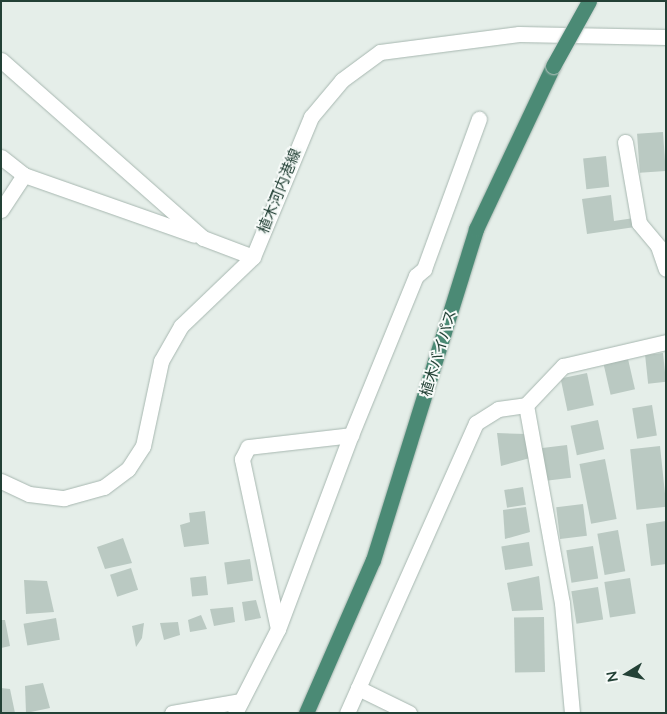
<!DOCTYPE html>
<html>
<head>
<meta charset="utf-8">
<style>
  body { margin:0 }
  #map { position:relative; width:667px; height:714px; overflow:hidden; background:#e5eee9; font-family:Lato,"Noto Sans JP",sans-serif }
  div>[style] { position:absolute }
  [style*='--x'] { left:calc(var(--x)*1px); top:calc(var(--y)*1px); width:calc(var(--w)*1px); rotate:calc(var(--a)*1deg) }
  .building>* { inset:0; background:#bac9c2; transform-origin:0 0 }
  .roads { filter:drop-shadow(0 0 1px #a7b7b0) drop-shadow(0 0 1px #a7b7b0) }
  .minor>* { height:15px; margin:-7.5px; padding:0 7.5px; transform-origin:7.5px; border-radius:7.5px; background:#fff }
  .secondary>* { height:15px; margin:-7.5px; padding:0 7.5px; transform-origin:7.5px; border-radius:7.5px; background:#fff }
  .trunk>* { height:15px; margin:-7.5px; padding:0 7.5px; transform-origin:7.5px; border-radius:7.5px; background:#4b8a75 }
  .bridges { filter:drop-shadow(0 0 1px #c1cac7) drop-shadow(0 0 1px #c1cac7) }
  .trunk-bridge>* { height:15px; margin:-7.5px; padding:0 7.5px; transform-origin:7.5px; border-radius:7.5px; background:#4b8a75 }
  span { translate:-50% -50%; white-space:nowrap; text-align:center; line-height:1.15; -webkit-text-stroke:4px #f6faf8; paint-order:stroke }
  .street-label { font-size:15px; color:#234136 }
  .frame { position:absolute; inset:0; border:2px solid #234136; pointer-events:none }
  .north { position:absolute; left:602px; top:649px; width:50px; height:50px; -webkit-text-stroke:4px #f6faf8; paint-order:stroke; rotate:260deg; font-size:14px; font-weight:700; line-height:20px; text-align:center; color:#234136 }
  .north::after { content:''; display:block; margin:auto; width:18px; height:22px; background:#234136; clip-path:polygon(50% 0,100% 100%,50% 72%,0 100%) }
</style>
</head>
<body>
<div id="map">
  <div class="building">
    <i style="left:663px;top:132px;width:39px;height:26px;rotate:86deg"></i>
    <i style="left:606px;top:156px;width:31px;height:23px;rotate:84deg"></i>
    <i style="clip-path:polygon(611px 195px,614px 221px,634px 218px,635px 227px,587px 234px,582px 199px)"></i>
    <i style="left:663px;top:353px;width:29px;height:18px;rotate:84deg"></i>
    <i style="left:628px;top:359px;width:31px;height:25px;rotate:77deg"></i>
    <i style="left:587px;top:373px;width:33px;height:27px;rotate:78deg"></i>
    <i style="left:652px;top:405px;width:31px;height:20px;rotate:81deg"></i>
    <i style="left:598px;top:420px;width:30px;height:28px;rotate:78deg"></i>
    <i style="clip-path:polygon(497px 433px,526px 434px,530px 458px,501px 466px)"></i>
    <i style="left:567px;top:445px;width:33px;height:27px;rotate:83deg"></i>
    <i style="left:660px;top:446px;width:61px;height:30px;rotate:84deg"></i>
    <i style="left:605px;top:459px;width:61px;height:26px;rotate:79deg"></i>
    <i style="left:523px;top:487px;width:18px;height:19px;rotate:81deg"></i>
    <i style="left:583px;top:504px;width:32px;height:27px;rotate:83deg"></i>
    <i style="clip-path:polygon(526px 507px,530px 532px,505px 539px,503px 510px)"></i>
    <i style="clip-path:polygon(205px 511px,209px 544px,184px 547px,180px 525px,190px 522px,189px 513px)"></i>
    <i style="clip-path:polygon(666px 521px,666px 564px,651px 566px,646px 524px)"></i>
    <i style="left:618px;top:530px;width:42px;height:21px;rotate:80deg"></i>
    <i style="clip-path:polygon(123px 538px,132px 563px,105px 569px,97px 547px)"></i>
    <i style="left:529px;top:542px;width:24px;height:28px;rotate:81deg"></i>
    <i style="left:593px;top:546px;width:33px;height:27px;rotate:81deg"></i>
    <i style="left:250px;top:559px;width:22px;height:26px;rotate:82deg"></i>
    <i style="left:131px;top:568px;width:23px;height:22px;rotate:72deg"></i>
    <i style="left:206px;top:576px;width:19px;height:16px;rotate:84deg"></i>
    <i style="clip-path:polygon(539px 576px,543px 610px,512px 611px,507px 583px)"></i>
    <i style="left:630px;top:578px;width:36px;height:26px;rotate:81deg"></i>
    <i style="clip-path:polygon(24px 580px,47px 581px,54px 612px,26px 614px)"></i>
    <i style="left:598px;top:587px;width:33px;height:27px;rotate:81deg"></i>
    <i style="clip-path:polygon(256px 600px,261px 618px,245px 621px,242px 602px)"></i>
    <i style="clip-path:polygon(233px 607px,235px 622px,214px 626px,210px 609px)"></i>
    <i style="clip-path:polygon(201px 615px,207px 629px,190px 632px,188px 620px)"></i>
    <i style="left:544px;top:617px;width:55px;height:30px;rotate:89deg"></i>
    <i style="left:56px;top:618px;width:22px;height:33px;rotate:80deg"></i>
    <i style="clip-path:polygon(1px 620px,5px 620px,10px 646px,1px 648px)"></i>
    <i style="clip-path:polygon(178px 622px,180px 635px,164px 640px,160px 623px)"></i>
    <i style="clip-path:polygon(144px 623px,142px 638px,136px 647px,132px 626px)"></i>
    <i style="clip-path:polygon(43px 683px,50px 708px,26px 713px,25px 686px)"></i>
    <i style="clip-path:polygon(1px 688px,10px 689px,15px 713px,1px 713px)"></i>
  </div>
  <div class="roads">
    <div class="minor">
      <i style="--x:1;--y:60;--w:269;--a:41.4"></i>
      <i style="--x:203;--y:238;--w:53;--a:20.8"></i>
      <i style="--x:625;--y:142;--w:82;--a:80.2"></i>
      <i style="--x:639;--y:223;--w:30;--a:50"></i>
      <i style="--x:658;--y:246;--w:24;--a:71"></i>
      <i style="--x:1;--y:157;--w:29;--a:38"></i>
      <i style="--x:24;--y:175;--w:180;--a:19.4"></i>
      <i style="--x:1;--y:210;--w:42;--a:-56.7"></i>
      <i style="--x:526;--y:405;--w:201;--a:79.7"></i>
      <i style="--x:562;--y:603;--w:110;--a:84.8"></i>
      <i style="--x:278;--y:629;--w:174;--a:-102"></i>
      <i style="--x:242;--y:459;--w:13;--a:-63"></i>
      <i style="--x:248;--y:447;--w:104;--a:-6.6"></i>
      <i style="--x:358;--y:688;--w:290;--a:-66"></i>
      <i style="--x:476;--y:423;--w:26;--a:-32"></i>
      <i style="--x:498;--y:409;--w:28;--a:-8"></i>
      <i style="--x:526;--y:405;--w:54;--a:-46.5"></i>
      <i style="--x:563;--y:366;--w:106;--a:-13.1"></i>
      <i style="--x:172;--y:713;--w:70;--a:-9.9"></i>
      <i style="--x:235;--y:713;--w:94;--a:-62.9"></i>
      <i style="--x:278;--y:629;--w:207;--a:-69.4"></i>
      <i style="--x:351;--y:435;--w:172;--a:-67.8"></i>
      <i style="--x:416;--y:276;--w:11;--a:-41"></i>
      <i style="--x:424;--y:269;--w:160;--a:-69.9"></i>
      <i style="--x:347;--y:713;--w:27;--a:-66"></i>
      <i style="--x:358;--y:688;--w:57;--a:26.1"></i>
    </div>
    <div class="secondary">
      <i style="--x:1;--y:481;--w:31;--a:25"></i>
      <i style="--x:29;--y:494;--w:35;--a:7"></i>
      <i style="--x:64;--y:498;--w:41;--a:-15.4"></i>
      <i style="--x:104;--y:487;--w:30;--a:-37"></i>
      <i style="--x:128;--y:469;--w:27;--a:-57"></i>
      <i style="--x:143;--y:446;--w:87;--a:-78"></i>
      <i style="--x:161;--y:361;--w:40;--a:-60.3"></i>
      <i style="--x:181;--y:326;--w:100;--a:-43.8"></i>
      <i style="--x:253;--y:257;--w:152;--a:-67.5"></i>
      <i style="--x:311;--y:117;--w:48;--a:-50"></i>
      <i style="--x:342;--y:80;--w:47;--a:-36.4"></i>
      <i style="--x:380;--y:52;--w:140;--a:-7.4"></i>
      <i style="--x:519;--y:34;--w:147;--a:1.2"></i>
    </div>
    <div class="trunk">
      <i style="--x:306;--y:713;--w:167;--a:-66.4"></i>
      <i style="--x:373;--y:560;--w:347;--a:-72.7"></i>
      <i style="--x:476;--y:229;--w:180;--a:-64.7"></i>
    </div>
  </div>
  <div class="bridges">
    <div class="trunk-bridge">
      <i style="--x:553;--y:66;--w:74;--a:-61"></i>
    </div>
  </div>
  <div class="street-label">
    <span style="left:279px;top:191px;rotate:-68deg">植木河内港線</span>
    <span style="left:438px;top:353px;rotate:-73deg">植木バイパス</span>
  </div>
  <div class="frame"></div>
  <div class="north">N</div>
</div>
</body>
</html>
